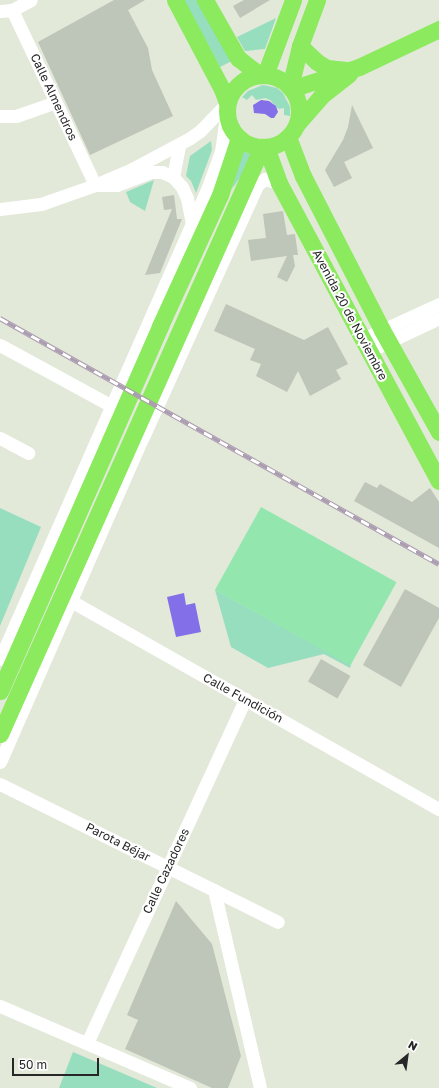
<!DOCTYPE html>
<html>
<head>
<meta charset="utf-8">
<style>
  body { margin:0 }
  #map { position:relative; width:439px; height:1088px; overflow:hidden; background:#e2e9d9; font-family:"Golos Text",sans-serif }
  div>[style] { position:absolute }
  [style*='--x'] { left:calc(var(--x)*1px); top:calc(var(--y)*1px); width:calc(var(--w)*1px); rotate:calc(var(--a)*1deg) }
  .green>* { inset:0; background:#97debf }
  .pitch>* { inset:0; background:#93e6ae; transform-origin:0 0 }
  .water>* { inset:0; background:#836fe8 }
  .building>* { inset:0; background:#bec5b9; transform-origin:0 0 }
  .minor>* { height:13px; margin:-6.5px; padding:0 6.5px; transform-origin:6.5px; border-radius:6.5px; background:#fff }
  .major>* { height:17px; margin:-8.5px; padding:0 8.5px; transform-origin:8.5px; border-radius:8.5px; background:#8cea5e }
  .major>.ring { margin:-8.5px; padding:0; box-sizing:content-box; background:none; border:17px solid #8cea5e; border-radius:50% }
  .rail>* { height:4.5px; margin-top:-2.25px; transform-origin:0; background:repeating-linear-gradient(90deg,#fff 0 9px,#ac9cb1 0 18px); box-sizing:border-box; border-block:1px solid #ac9cb1 }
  span { translate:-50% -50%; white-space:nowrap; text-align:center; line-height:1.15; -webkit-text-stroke:4px #fff; paint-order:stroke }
  .street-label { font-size:12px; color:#272727 }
  .north { position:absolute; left:387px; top:1036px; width:40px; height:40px; -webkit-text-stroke:3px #fff; paint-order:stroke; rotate:29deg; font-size:11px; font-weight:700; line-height:16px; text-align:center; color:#272727 }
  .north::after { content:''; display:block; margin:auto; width:14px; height:18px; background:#272727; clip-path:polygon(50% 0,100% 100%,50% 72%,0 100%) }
  .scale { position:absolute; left:12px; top:1058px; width:87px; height:18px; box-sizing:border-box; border:2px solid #272727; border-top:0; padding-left:5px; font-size:12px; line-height:14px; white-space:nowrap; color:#272727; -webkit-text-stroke:3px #fff; paint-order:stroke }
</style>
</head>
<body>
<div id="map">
  <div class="green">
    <i style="clip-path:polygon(184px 0,197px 0,232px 61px,220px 67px)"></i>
    <i style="clip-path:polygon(276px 18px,265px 49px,245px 51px,237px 37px)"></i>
    <i style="clip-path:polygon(263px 85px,277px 88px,283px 93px,290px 107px,290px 116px,284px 115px,284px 108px,279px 109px,270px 100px,265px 98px,256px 100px,252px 95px,247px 100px,242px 97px,248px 91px)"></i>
    <i style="clip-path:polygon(211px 141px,212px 150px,196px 193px,191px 181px,186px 176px,190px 156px)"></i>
    <i style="clip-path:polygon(240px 150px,255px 156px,232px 189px)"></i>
    <i style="clip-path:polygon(154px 180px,145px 211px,130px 202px,126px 192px)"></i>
    <i style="clip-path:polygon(0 508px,41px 527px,0 626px)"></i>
    <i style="clip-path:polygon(215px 590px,351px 665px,350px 668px,324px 654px,268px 668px,231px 647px)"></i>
    <i style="clip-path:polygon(73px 1052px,157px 1088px,59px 1088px)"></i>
  </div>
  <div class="pitch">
    <i style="left:261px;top:507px;width:155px;height:95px;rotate:29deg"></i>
  </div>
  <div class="water">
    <i style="clip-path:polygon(261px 100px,269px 101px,276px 106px,278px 112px,274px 118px,271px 118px,265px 114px,254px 113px,253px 105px)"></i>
    <i style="clip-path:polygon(184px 593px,186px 605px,195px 603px,201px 632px,176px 637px,167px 597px)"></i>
  </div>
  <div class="building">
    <i style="clip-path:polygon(114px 0,145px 0,128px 10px,148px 48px,152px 70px,173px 116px,90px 155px,38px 42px)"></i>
    <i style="clip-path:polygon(244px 0,270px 0,240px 18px,233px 6px)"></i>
    <i style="clip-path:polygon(352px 105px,373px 148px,344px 162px,352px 178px,334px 187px,325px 170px,343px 140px,348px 127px)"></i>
    <i style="clip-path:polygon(174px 195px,177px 219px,182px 219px,160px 273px,145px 275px,172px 209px,164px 210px,162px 197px)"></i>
    <i style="clip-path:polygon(283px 211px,287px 235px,295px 234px,298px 255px,293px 255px,295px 266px,287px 282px,277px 277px,287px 256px,251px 261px,248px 240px,266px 238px,263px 214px)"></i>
    <i style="clip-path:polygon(226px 304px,304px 340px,328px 327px,348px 364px,336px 370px,341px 379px,310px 396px,298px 371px,287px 392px,256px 376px,261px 364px,250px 360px,255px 349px,214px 331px)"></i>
    <i style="clip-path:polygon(365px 482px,377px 488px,380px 484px,412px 502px,430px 488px,439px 502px,439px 548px,354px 501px)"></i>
    <i style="clip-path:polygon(405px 589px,439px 608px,439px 618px,401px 687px,363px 665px)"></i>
    <i style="left:321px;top:659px;width:34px;height:26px;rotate:30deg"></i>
    <i style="clip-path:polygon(176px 901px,212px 944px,241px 1056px,228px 1088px,212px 1088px,125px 1049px,138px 1020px,127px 1015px)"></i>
  </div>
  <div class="minor">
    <i style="--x:12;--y:10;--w:194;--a:64.6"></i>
    <i style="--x:0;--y:11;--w:12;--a:-5"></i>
    <i style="--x:12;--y:10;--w:21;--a:-28"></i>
    <i style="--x:0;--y:116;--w:16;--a:0"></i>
    <i style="--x:16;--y:116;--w:42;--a:-19.3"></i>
    <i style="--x:173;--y:177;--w:33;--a:-79"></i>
    <i style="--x:99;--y:185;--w:18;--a:0"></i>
    <i style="--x:117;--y:185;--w:36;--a:-21"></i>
    <i style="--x:151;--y:172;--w:11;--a:0"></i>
    <i style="--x:162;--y:172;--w:12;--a:24"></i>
    <i style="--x:173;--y:177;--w:13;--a:48"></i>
    <i style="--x:182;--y:187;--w:12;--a:66"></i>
    <i style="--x:187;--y:198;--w:25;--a:79"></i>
    <i style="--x:0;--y:209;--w:41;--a:-7"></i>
    <i style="--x:41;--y:204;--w:57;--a:-19.4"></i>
    <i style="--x:95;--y:185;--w:40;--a:-23.4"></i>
    <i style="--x:132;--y:169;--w:66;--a:-28.1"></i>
    <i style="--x:190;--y:138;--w:12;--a:-35"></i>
    <i style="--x:200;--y:131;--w:39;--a:-46"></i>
    <i style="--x:363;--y:339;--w:84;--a:-24.7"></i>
    <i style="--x:0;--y:345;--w:128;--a:28.6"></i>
    <i style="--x:369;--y:351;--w:77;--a:-25.2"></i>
    <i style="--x:0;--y:438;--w:32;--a:28"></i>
    <i style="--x:71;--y:601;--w:423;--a:29.5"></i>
    <i style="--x:0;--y:659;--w:516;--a:-66.22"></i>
    <i style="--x:208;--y:187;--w:37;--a:-70"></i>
    <i style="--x:221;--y:152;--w:37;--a:-82"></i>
    <i style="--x:0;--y:762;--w:355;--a:-66.3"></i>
    <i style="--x:143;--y:437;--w:278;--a:-65.6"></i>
    <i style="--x:258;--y:184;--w:9;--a:-36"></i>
    <i style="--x:265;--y:179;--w:15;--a:16"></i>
    <i style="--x:0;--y:784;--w:310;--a:26.4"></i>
    <i style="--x:214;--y:890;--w:203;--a:76.9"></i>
    <i style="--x:0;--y:1006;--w:207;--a:23.3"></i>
    <i style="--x:87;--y:1043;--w:379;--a:-65.3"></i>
  </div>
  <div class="major">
    <i style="--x:175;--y:0;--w:101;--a:62.2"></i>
    <i style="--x:222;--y:89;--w:15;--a:70"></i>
    <i style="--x:205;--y:0;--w:67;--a:60.4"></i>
    <i style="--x:238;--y:58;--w:28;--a:38"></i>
    <i style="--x:300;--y:46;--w:23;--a:43"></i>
    <i style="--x:317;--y:62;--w:12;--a:31"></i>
    <i style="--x:327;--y:68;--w:19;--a:6"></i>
    <i class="ring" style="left:227px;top:75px;width:55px;height:55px"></i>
    <i style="--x:265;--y:75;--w:80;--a:-69.5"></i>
    <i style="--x:290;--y:87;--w:42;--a:-76.3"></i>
    <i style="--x:300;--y:46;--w:49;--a:-69.7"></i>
    <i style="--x:291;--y:89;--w:71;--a:-17.9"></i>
    <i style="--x:359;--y:67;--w:89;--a:-25.4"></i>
    <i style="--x:297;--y:124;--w:37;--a:-49"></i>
    <i style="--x:321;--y:96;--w:36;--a:-38"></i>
    <i style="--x:288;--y:137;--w:42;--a:69"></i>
    <i style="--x:303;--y:176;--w:173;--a:62.8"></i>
    <i style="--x:382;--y:330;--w:117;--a:60.8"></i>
    <i style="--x:266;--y:147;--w:38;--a:70"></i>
    <i style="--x:279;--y:183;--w:338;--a:61.8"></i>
    <i style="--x:0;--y:691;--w:399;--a:-66.3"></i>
    <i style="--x:160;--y:326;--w:144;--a:-65.4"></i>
    <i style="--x:220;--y:195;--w:60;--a:-71.6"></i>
    <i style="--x:0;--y:734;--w:643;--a:-65.95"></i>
  </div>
  <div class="rail">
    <i style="--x:0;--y:318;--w:503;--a:29.26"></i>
  </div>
  <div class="street-label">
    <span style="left:54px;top:97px;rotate:65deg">Calle Almendros</span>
    <span style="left:350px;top:315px;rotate:62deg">Avenida 20 de Noviembre</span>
    <span style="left:243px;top:698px;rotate:29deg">Calle Fundición</span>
    <span style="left:118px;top:842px;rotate:27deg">Parota Béjar</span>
    <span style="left:166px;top:871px;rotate:-65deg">Calle Cazadores</span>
  </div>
  <div class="north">N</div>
  <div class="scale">50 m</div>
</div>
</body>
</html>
